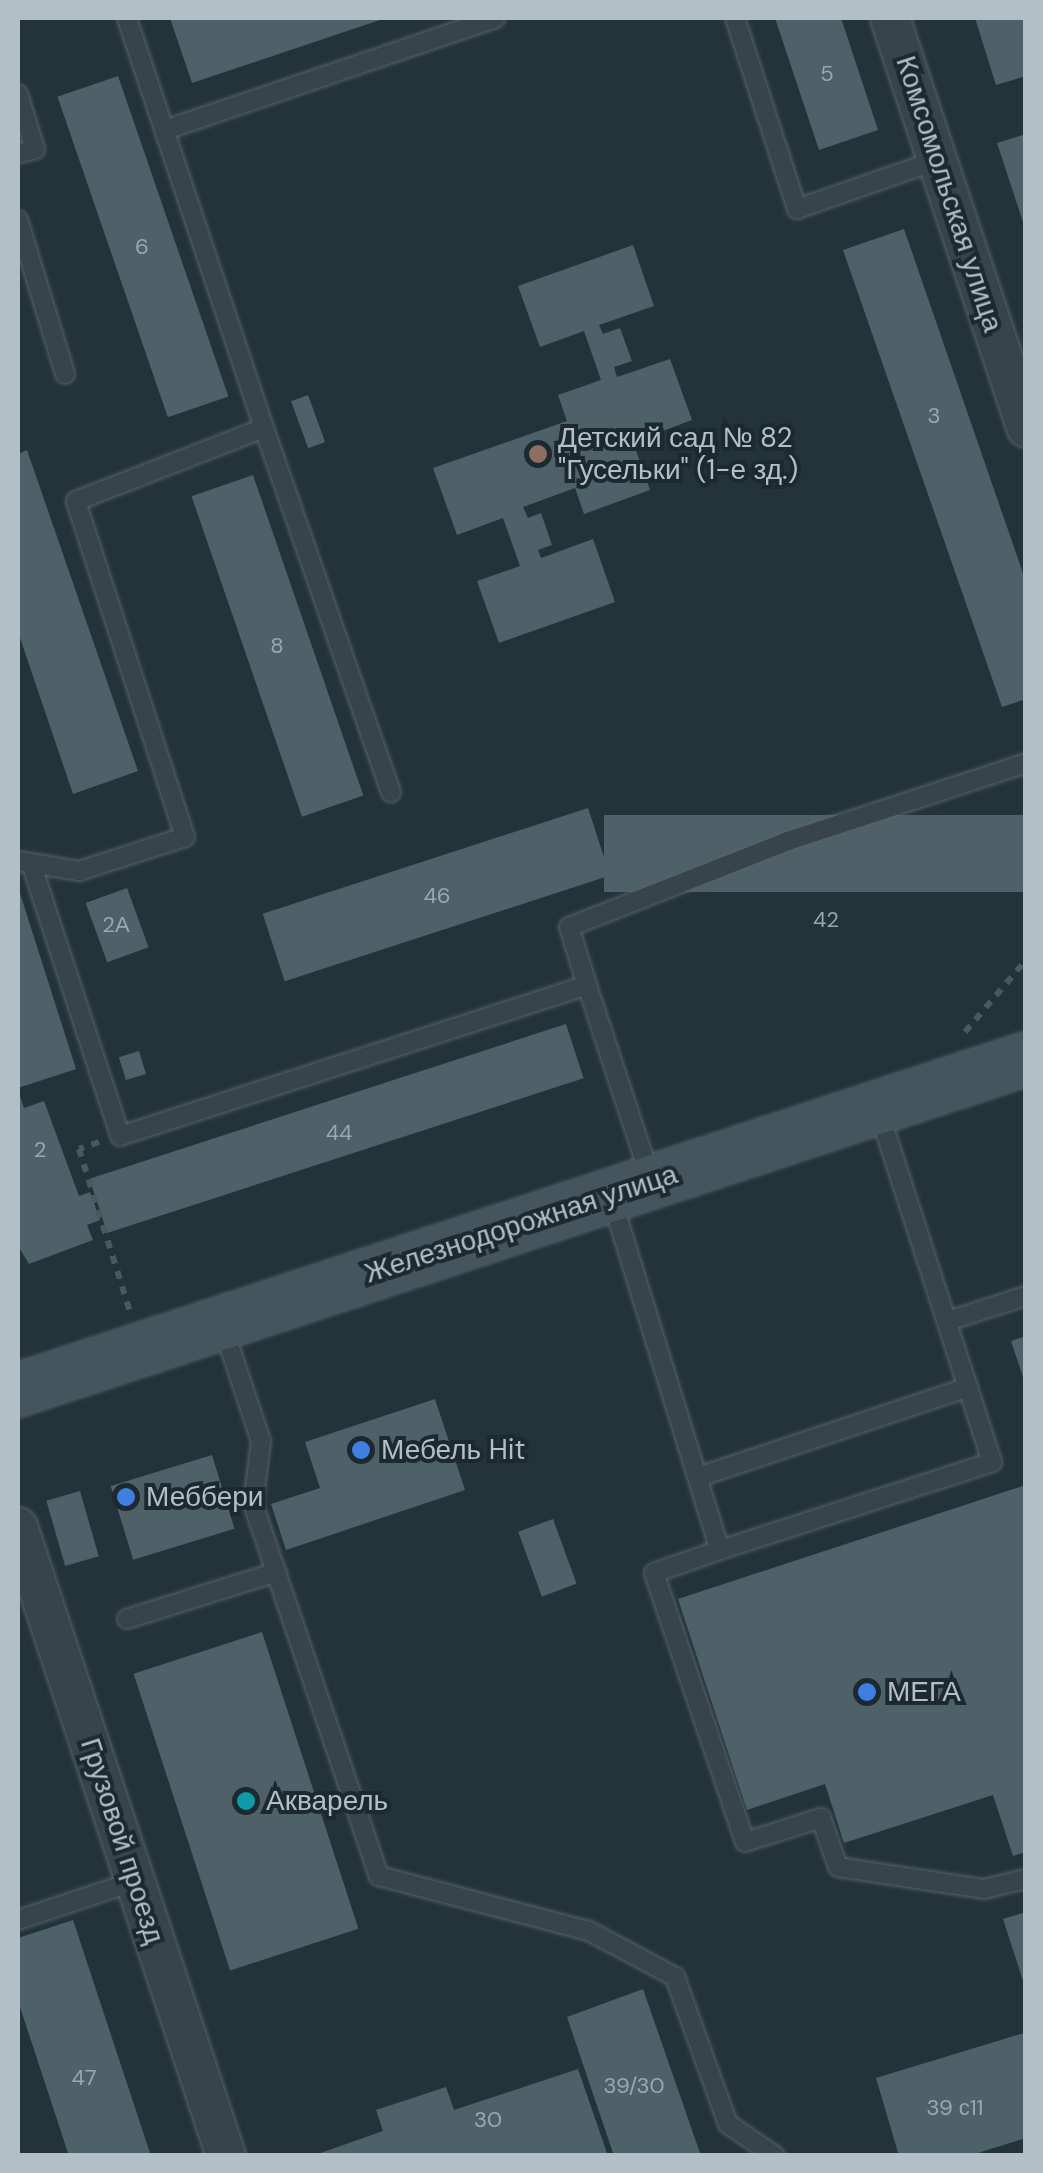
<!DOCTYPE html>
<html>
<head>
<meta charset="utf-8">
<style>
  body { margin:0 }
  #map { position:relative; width:1043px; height:2173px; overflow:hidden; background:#23333a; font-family:"DM Sans",sans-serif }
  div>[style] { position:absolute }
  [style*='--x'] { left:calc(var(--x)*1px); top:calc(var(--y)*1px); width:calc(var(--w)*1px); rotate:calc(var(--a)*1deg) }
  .building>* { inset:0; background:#4f6168; transform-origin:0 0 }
  .path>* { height:6px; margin-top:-3px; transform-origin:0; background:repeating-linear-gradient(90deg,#475c59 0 8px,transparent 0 16px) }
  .roads { filter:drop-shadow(0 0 2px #556268) drop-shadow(0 0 2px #556268) }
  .service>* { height:18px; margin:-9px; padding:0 9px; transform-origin:9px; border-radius:9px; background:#37444a }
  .minor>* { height:38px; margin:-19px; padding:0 19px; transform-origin:19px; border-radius:19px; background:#37444a }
  .secondary>* { height:52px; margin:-26px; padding:0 26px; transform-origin:26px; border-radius:26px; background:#45555d }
  .dots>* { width:28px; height:28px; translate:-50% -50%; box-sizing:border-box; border:5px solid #1c292f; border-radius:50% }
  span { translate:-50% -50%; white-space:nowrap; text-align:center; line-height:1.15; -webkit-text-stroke:8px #1c292f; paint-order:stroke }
  .number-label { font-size:22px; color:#99a8ae }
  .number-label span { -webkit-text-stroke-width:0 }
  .street-label { font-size:28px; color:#b2bfc6 }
  .poi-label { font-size:28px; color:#b2bfc6 }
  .left { translate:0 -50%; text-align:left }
  .frame { position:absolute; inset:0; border:20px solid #b2bfc6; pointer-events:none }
</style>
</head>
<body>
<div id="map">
  <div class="building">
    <i style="clip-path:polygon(170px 18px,386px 18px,192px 83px)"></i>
    <i style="clip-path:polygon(775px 18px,841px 18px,878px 130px,819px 150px)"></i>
    <i style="clip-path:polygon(975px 18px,1026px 18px,1026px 76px,996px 85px)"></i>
    <i style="left:118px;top:76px;width:339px;height:64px;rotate:71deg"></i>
    <i style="clip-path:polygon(1026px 134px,1026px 228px,1025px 228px,997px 143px)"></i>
    <i style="clip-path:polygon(904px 229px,1026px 582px,1026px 699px,1002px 707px,843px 250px)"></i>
    <i style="clip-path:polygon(633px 245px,654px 306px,599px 325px,603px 334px,620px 328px,632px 361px,614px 367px,617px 377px,670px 359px,692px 420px,633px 442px,650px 490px,584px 514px,575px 488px,523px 507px,528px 518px,541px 513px,552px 545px,538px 550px,541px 558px,593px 539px,615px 602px,499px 643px,477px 581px,520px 566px,503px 518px,457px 535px,433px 468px,567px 421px,558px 395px,601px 380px,584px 331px,540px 347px,518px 286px)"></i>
    <i style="left:308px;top:395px;width:50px;height:18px;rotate:70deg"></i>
    <i style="clip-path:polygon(27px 450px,138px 771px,73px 794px,18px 632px,18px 454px)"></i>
    <i style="left:253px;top:475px;width:339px;height:65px;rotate:71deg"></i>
    <i style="left:588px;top:808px;width:71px;height:342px;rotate:72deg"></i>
    <i style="left:1026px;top:815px;width:77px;height:422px;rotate:90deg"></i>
    <i style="clip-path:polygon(18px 887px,76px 1069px,18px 1088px)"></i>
    <i style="left:127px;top:888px;width:63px;height:44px;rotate:70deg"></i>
    <i style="left:566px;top:1024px;width:57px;height:501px;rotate:72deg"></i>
    <i style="left:139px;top:1051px;width:24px;height:21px;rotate:73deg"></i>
    <i style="clip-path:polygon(18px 1090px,24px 1108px,44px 1101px,79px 1196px,90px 1192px,100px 1220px,87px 1225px,93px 1240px,29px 1264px,18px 1246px)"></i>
    <i style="clip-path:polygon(1026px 1336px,1026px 1383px,1025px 1383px,1011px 1341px)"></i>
    <i style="clip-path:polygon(435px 1399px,465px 1490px,286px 1550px,271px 1504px,320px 1488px,305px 1442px)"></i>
    <i style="left:212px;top:1455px;width:77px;height:106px;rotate:73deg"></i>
    <i style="clip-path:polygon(1026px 1485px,1026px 1852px,1013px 1856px,993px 1795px,844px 1843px,825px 1784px,747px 1810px,678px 1599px)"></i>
    <i style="left:80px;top:1491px;width:68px;height:35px;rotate:74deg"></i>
    <i style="left:553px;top:1519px;width:69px;height:37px;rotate:70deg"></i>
    <i style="left:262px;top:1632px;width:312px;height:135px;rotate:72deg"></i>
    <i style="clip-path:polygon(1026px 1912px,1026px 1987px,1025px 1987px,1003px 1919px)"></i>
    <i style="clip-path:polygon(73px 1920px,151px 2156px,69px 2156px,18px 2001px,18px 1938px)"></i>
    <i style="clip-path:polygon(643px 1989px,701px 2156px,614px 2156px,567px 2017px)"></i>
    <i style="clip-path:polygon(1024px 2033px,1026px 2138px,968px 2156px,899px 2156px,876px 2078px)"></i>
    <i style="clip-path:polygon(578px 2069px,608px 2156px,312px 2156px,383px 2131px,376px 2110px,446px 2087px,454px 2110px)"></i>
  </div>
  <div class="path">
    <i style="--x:965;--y:1032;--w:94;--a:-49.7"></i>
    <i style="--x:99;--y:1142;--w:21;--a:161"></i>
    <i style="--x:79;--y:1149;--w:171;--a:72.6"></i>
  </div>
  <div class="roads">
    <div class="service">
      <i style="--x:735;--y:18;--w:201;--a:72"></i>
      <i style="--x:797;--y:209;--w:149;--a:-19.2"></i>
      <i style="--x:18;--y:94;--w:58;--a:72.8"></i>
      <i style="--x:35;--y:149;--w:18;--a:164"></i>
      <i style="--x:165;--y:130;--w:349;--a:-18.7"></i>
      <i style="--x:18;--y:220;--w:161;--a:73"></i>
      <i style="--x:264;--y:428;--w:386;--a:70.8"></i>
      <i style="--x:18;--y:861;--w:13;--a:9"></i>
      <i style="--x:31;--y:863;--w:287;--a:71.9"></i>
      <i style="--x:120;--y:1136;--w:491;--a:-17.9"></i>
      <i style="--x:587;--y:985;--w:61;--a:-107.2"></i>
      <i style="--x:569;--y:927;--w:235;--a:-21.4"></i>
      <i style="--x:788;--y:841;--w:250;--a:-18.1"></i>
      <i style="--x:31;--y:863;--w:49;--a:9.5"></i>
      <i style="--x:79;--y:871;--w:111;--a:-17.8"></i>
      <i style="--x:185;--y:837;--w:353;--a:-108"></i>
      <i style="--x:76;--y:501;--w:202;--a:-21.2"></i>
      <i style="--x:264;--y:428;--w:432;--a:-108.5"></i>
      <i style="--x:587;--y:985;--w:205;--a:71.8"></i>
      <i style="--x:612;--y:1200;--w:366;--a:72.9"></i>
      <i style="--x:720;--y:1550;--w:286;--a:-17.9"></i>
      <i style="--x:992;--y:1462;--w:367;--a:-107.9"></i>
      <i style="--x:948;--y:1321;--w:82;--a:-17.8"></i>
      <i style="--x:223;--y:1327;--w:120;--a:71.6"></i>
      <i style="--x:261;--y:1441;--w:64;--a:97.2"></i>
      <i style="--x:253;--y:1504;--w:393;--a:71.3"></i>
      <i style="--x:379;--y:1876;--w:217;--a:14.7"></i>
      <i style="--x:589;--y:1931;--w:98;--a:28.1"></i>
      <i style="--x:675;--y:1977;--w:156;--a:70.2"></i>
      <i style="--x:728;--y:2124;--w:57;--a:34.2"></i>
      <i style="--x:698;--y:1477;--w:285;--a:-18.4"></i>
      <i style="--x:720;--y:1550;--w:70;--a:160.8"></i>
      <i style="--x:654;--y:1573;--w:284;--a:71.3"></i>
      <i style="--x:745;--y:1842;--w:80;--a:-17.5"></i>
      <i style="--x:821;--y:1818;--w:52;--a:70.9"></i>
      <i style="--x:838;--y:1867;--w:148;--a:8.6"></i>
      <i style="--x:984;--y:1889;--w:43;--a:-13.4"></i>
      <i style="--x:127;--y:1619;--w:157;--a:-17.4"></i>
      <i style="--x:18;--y:1920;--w:123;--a:-18.4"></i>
    </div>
    <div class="minor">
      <i style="--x:890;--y:18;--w:432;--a:71.6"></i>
      <i style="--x:18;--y:1527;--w:662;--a:71.7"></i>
    </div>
    <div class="secondary">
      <i style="--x:18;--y:1390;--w:1061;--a:-18.18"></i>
    </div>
  </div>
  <div class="dots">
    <i style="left:538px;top:454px;background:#8d6e63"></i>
    <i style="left:361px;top:1450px;background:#3f7fe0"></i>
    <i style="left:126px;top:1497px;background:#3f7fe0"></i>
    <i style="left:867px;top:1692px;background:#3f7fe0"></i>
    <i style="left:246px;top:1801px;background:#0f9aa8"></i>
  </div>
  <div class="number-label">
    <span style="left:827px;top:74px">5</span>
    <span style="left:142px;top:247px">6</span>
    <span style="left:934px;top:416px">3</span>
    <span style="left:277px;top:646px">8</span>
    <span style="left:437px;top:896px">46</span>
    <span style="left:826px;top:920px">42</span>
    <span style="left:116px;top:925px">2А</span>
    <span style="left:339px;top:1133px">44</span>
    <span style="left:40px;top:1150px">2</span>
    <span style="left:84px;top:2078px">47</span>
    <span style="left:634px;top:2086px">39/30</span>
    <span style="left:955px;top:2108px">39 с11</span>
    <span style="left:488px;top:2120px">30</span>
  </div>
  <div class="street-label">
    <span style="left:949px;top:194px;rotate:72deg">Комсомольская улица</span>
    <span style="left:521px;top:1224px;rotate:-18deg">Железнодорожная улица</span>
    <span style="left:122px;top:1841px;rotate:72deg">Грузовой проезд</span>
  </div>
  <div class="poi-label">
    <span class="left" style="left:558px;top:454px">Детский сад № 82<br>"Гусельки" (1-е зд.)</span>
    <span class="left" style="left:381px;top:1450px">Мебель Hit</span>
    <span class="left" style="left:146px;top:1497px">Меббери</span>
    <span class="left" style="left:887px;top:1692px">МЕГА</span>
    <span class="left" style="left:266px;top:1801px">Акварель</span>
  </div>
  <div class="frame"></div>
</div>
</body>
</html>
